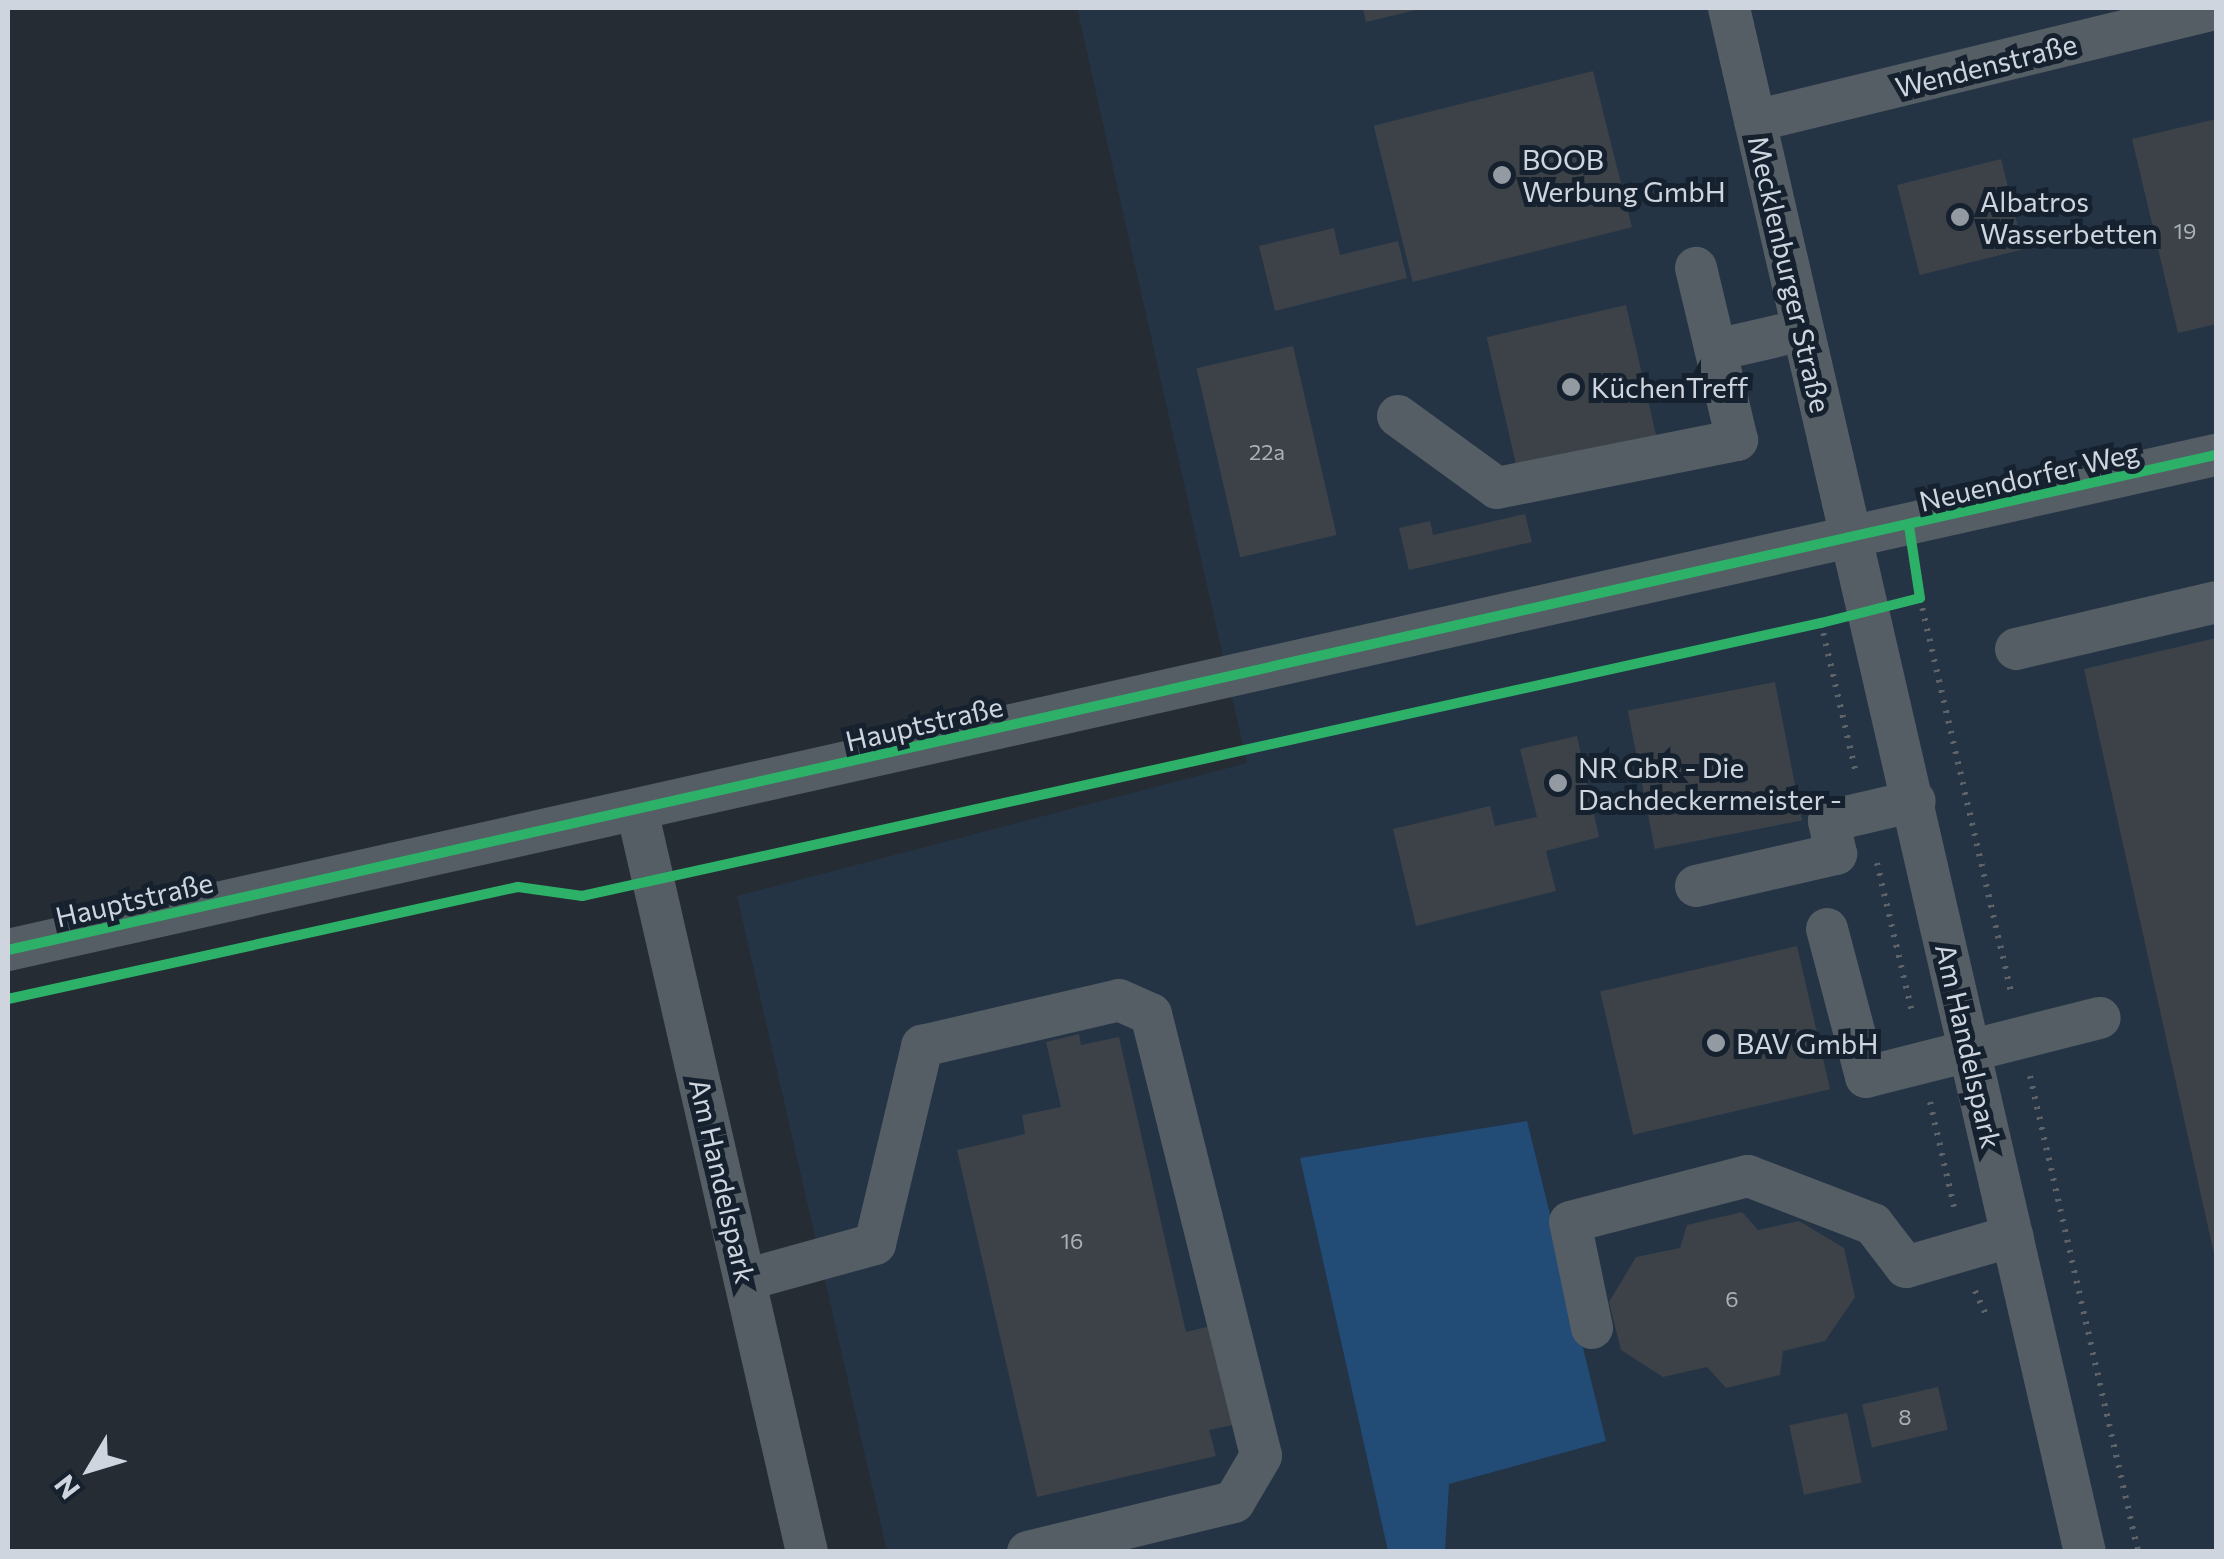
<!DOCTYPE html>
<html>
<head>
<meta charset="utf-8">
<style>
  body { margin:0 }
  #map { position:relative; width:2224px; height:1559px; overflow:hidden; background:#252c33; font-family:Commissioner,sans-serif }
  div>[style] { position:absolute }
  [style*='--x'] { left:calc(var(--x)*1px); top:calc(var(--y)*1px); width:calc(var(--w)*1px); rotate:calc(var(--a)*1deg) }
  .built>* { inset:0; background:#243445 }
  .green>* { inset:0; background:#224b76 }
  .building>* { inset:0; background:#3c4248; transform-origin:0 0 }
  .path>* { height:6px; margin-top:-3px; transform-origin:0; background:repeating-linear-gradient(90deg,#5d6369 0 2.5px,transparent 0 10.5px) }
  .minor>* { height:42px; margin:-21px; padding:0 21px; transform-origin:21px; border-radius:21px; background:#555d65 }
  .cycleway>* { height:10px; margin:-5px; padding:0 5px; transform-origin:5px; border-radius:5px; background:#2db169 }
  .dots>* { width:28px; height:28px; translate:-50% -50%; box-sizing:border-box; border:5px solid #15212e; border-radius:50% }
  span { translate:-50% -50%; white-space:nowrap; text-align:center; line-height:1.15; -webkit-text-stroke:10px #15212e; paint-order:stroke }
  .number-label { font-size:22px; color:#aab0b8 }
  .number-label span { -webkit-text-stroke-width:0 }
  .street-label { font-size:28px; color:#ced5de }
  .poi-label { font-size:28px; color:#ced5de }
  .left { translate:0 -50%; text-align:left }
  .frame { position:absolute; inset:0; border:10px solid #ced5de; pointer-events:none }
  .north { position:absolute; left:40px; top:1419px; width:100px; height:100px; -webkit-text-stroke:8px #15212e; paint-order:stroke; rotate:232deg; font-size:28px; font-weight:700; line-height:40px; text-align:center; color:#ced5de }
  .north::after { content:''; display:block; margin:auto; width:35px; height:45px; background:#ced5de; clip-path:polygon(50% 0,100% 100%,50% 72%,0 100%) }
</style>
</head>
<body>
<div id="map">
  <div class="built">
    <i style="clip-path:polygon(1077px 8px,2216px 8px,2216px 1551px,887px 1551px,737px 896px,1247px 763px)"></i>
  </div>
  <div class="green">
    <i style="clip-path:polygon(1527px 1121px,1606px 1441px,1449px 1484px,1445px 1551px,1388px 1551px,1300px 1158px)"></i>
  </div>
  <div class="building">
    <i style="clip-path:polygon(1363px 8px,1420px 8px,1420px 9px,1366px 22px)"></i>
    <i style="left:1593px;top:71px;width:161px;height:226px;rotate:76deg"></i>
    <i style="clip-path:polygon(2216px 119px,2216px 324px,2178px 333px,2132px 139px)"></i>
    <i style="left:2001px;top:159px;width:93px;height:107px;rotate:76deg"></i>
    <i style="clip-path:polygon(1334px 228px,1340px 255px,1398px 241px,1407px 278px,1275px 311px,1259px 246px)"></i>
    <i style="left:1626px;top:305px;width:135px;height:143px;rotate:77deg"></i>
    <i style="left:1293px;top:346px;width:194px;height:99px;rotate:77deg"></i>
    <i style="clip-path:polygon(1525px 514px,1532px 542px,1409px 570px,1399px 528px,1430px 521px,1433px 535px)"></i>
    <i style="clip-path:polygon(2216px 638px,2216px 1257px,2215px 1258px,2084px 669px)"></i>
    <i style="left:1775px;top:682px;width:141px;height:150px;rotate:79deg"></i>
    <i style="clip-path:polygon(1577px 736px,1599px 837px,1546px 851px,1556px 891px,1416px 926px,1393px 829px,1490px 806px,1495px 826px,1537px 817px,1520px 749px)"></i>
    <i style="left:1797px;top:946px;width:147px;height:202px;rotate:77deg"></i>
    <i style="clip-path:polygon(1079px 1034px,1081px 1045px,1119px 1037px,1186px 1332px,1215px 1325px,1238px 1424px,1209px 1430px,1216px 1456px,1037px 1497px,957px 1150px,1025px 1134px,1022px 1115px,1061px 1107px,1046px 1042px)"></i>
    <i style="clip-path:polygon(1742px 1212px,1758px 1230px,1799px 1221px,1844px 1248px,1855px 1297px,1825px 1341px,1783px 1351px,1780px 1375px,1726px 1388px,1707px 1367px,1663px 1377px,1621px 1350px,1609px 1302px,1636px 1257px,1680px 1248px,1687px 1225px)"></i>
    <i style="left:1938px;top:1387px;width:44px;height:78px;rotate:77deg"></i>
    <i style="left:1847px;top:1413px;width:71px;height:59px;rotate:78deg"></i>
  </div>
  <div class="path">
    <i style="--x:1920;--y:598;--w:408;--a:77"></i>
    <i style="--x:1821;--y:623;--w:154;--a:76.9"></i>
    <i style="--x:1877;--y:863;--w:157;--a:76.8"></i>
    <i style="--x:2030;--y:1076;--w:488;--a:77.2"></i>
    <i style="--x:1930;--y:1102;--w:112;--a:77.1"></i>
    <i style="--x:1975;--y:1291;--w:29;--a:65"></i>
  </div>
  <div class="minor">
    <i style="--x:1729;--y:8;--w:1585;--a:77.02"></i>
    <i style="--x:1755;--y:121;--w:474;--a:-13.7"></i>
    <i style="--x:1716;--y:350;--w:89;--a:-12.9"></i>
    <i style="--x:1398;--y:416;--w:122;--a:36"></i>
    <i style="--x:1497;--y:488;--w:245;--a:-11.3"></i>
    <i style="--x:1737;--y:440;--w:177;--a:-103.4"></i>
    <i style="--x:2016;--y:649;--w:205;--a:-13.2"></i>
    <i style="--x:637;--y:810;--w:761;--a:77.1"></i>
    <i style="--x:1696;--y:886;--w:144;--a:-12.9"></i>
    <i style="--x:1836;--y:854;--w:34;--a:-102"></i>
    <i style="--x:1829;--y:821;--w:88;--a:-13.1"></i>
    <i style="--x:1827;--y:929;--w:153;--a:75.2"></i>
    <i style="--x:1866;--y:1077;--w:241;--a:-14.2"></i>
    <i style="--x:8;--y:950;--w:2263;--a:-12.64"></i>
    <i style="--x:745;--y:1280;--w:135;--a:-15.5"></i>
    <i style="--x:875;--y:1244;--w:204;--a:-76.6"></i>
    <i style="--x:922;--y:1046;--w:202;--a:-13.1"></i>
    <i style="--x:1119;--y:1000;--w:35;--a:24"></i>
    <i style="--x:1151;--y:1014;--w:455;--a:76"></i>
    <i style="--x:1261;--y:1456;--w:53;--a:120.4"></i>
    <i style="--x:1234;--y:1502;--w:212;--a:166.4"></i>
    <i style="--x:1592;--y:1328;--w:108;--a:-101.7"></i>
    <i style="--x:1570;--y:1222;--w:184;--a:-14.5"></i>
    <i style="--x:1748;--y:1176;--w:134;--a:21"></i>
    <i style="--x:1873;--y:1224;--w:54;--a:52.5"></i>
    <i style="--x:1906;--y:1267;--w:111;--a:-16.2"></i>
  </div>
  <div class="cycleway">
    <i style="--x:8;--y:950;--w:2263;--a:-12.64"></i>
    <i style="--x:8;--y:999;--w:522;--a:-12.39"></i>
    <i style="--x:518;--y:887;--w:65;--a:8"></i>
    <i style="--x:582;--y:896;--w:1269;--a:-12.43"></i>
    <i style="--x:1821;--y:623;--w:102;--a:-14.2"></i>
    <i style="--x:1920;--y:598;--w:73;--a:-98.7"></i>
  </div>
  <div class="dots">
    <i style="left:1502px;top:175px;background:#939aa2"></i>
    <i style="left:1960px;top:217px;background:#939aa2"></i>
    <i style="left:1571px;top:387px;background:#939aa2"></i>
    <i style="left:1558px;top:783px;background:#939aa2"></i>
    <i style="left:1716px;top:1043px;background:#939aa2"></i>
  </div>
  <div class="number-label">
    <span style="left:2185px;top:231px">19</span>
    <span style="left:1267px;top:452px">22a</span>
    <span style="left:1072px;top:1241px">16</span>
    <span style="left:1732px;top:1299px">6</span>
    <span style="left:1905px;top:1417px">8</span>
  </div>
  <div class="street-label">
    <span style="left:1986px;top:65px;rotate:-14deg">Wendenstraße</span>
    <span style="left:1790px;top:274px;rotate:77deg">Mecklenburger Straße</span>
    <span style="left:2029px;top:476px;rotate:-13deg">Neuendorfer Weg</span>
    <span style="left:924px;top:723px;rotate:-13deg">Hauptstraße</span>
    <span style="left:134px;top:899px;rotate:-13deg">Hauptstraße</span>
    <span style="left:1969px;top:1046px;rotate:77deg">Am Handelspark</span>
    <span style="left:723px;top:1181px;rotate:77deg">Am Handelspark</span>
  </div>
  <div class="poi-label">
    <span class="left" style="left:1522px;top:175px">BOOB<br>Werbung GmbH</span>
    <span class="left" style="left:1980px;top:217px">Albatros<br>Wasserbetten</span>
    <span class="left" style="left:1591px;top:387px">KüchenTreff</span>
    <span class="left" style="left:1578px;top:783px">NR GbR - Die<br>Dachdeckermeister -</span>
    <span class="left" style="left:1736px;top:1043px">BAV GmbH</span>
  </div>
  <div class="frame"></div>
  <div class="north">N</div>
</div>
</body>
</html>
